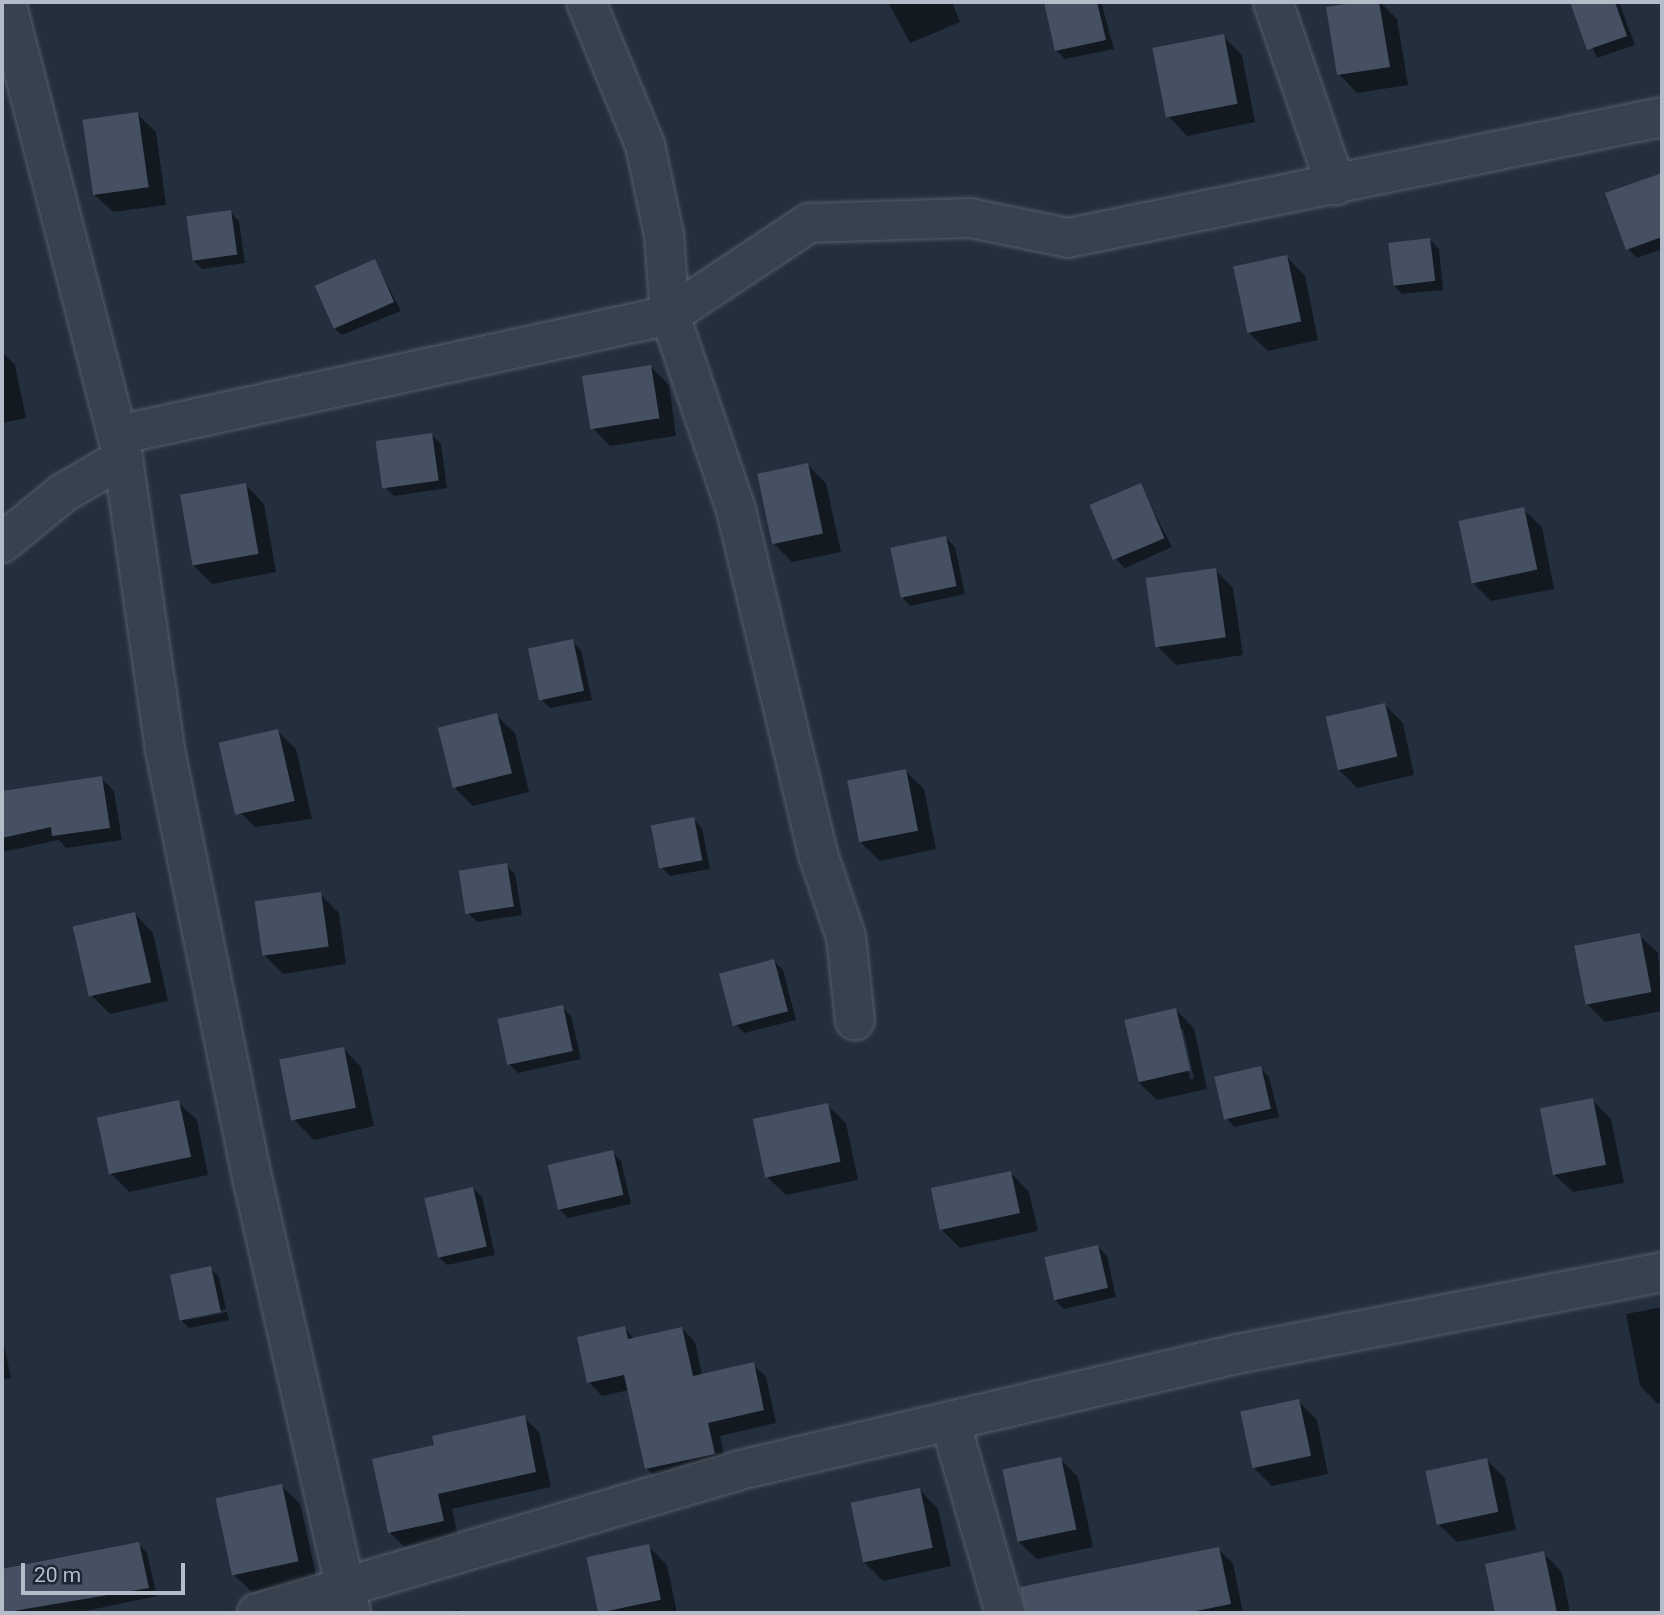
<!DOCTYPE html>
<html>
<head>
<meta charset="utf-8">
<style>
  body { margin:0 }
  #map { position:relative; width:1664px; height:1615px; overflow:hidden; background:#242f3e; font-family:Roboto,sans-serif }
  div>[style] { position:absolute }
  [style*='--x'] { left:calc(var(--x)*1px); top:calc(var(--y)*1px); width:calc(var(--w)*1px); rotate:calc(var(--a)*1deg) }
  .shadow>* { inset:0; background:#0007 }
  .building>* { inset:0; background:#455162; transform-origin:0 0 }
  .roads { filter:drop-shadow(0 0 2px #565f6c) drop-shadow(0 0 2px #565f6c) }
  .minor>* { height:38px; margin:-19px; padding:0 19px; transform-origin:19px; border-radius:19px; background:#38414e }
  span { translate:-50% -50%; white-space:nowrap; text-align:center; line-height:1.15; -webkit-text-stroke:5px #1d2633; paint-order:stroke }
  .frame { position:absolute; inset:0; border:4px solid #b4bcc9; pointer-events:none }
  .scale { position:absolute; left:21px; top:1563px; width:164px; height:32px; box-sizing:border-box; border:4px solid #b4bcc9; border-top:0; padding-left:9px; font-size:21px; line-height:24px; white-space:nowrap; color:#b4bcc9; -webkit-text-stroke:5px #1d2633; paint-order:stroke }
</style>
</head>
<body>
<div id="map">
  <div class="shadow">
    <i style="clip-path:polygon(888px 2px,952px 2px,960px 22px,910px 43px)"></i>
    <i style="clip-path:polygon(1101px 2px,1114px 49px,1065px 59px,1056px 50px,1047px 5px)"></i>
    <i style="clip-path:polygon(1380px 2px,1397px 19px,1408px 85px,1357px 93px,1339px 74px,1328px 8px)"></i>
    <i style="clip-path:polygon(1588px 2px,1619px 2px,1635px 45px,1597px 58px,1574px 6px)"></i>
    <i style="clip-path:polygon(1223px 36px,1242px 55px,1255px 122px,1187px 136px,1169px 117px)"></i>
    <i style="clip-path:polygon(137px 114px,156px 132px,166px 205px,113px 212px,94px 194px)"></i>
    <i style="clip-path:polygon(1657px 176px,1662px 249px,1637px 258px,1628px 249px)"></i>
    <i style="clip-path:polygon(230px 212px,239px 221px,245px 263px,202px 269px,193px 260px)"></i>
    <i style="clip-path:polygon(1430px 240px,1439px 249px,1443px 290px,1402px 294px,1393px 285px)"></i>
    <i style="clip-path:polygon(1287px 257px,1305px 276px,1318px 340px,1268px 351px,1249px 333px)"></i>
    <i style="clip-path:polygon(375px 261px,401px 311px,342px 335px,333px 327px)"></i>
    <i style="clip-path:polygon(2px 352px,15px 365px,26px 418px,2px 423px)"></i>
    <i style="clip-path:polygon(651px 367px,669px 385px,676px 436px,610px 446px,592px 427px)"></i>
    <i style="clip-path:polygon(432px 435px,441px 444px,447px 488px,394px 496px,385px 487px)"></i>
    <i style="clip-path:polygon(808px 465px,826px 483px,841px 552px,792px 562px,773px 543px)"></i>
    <i style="clip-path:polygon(246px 485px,264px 504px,276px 572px,212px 584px,193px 565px)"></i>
    <i style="clip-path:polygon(1140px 485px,1172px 547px,1125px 568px,1116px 559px)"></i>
    <i style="clip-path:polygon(1523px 509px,1542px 527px,1554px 589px,1491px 601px,1473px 583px)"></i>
    <i style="clip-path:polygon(946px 538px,955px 547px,965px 594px,910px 606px,902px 597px)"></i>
    <i style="clip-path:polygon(1215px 570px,1233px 588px,1243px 655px,1176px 665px,1158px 647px)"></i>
    <i style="clip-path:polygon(572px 641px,581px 650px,592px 700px,550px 708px,541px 699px)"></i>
    <i style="clip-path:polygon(1385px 705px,1403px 723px,1414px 775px,1357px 788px,1339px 770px)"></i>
    <i style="clip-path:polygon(496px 715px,515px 733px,529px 792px,473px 806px,455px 788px)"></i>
    <i style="clip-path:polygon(277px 731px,296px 749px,312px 819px,255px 827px,237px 809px)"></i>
    <i style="clip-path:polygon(905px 771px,924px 789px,936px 849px,880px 861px,861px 843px)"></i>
    <i style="clip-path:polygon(101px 778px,114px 791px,122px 840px,66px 848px,59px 840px,2px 852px,2px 796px)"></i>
    <i style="clip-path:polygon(693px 819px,702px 828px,710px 869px,670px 876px,661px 867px)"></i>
    <i style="clip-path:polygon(506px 865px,515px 874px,522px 915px,477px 922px,468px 913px)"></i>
    <i style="clip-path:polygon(320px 894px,339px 913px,346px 964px,283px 974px,264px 955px)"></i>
    <i style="clip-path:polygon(135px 914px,153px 933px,168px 1001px,110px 1014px,92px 996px)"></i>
    <i style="clip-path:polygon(1639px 935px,1658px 953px,1662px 1011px,1605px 1022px,1587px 1004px)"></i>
    <i style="clip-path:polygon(774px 961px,783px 970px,796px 1020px,744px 1033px,735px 1024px)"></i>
    <i style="clip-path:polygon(562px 1007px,571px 1016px,581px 1059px,518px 1073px,509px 1064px)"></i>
    <i style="clip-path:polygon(evenodd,1176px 1010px,1194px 1028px,1207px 1089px,1157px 1100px,1138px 1082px,1176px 1010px,1179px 1029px,1183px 1029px,1194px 1079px,1190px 1079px,1179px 1029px)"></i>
    <i style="clip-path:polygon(343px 1048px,361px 1067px,374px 1126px,314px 1140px,295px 1121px)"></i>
    <i style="clip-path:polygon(1260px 1068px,1269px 1077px,1279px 1117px,1234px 1127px,1226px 1118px)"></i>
    <i style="clip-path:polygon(1592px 1100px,1611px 1119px,1624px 1183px,1573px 1192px,1554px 1174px)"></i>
    <i style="clip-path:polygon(178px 1102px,197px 1120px,208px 1175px,129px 1192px,110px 1173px)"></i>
    <i style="clip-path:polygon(827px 1105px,846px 1123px,858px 1180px,786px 1195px,767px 1177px)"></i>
    <i style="clip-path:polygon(612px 1152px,621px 1161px,631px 1204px,568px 1218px,559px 1209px)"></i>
    <i style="clip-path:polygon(1011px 1173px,1029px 1192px,1038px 1231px,960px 1248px,941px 1229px)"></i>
    <i style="clip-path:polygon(473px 1188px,482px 1197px,495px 1255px,447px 1265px,438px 1256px)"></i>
    <i style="clip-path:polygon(1098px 1247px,1107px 1256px,1116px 1297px,1064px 1309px,1055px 1300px)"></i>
    <i style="clip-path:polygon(210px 1268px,219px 1277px,226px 1309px,185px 1321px,227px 1312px,229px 1320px,189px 1328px,180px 1319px)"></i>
    <i style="clip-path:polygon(1662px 1307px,1662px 1403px,1658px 1404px,1640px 1386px,1626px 1314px)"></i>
    <i style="clip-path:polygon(624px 1328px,635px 1339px,682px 1328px,695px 1342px,702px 1375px,753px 1364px,766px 1377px,776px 1423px,720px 1436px,727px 1467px,660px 1482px,646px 1468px,629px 1390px,602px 1396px,589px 1382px)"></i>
    <i style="clip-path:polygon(2px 1336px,11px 1378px,2px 1380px)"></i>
    <i style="clip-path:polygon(1298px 1401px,1317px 1420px,1328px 1474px,1272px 1486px,1254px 1468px)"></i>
    <i style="clip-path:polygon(524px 1417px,539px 1432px,551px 1487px,452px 1509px,458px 1536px,405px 1547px,389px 1532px,436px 1446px)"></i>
    <i style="clip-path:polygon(1060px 1459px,1078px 1477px,1093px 1547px,1037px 1559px,1018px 1541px)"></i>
    <i style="clip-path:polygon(1486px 1460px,1505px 1478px,1516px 1530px,1457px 1542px,1438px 1524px)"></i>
    <i style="clip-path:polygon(282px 1486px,300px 1504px,317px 1579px,252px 1592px,233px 1574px)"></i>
    <i style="clip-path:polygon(920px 1490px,938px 1509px,951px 1566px,883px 1581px,864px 1562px)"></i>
    <i style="clip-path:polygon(138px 1544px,147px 1553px,157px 1596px,76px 1613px,2px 1613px,2px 1571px)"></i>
    <i style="clip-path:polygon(648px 1546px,667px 1565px,677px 1613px,600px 1613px)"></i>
    <i style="clip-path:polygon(1218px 1549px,1233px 1563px,1243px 1613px,1060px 1613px,1054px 1582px)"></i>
    <i style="clip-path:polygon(1543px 1553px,1562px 1572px,1570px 1613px,1497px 1613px,1487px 1565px)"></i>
    <i style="clip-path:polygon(458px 1610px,461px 1613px,444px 1613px)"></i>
  </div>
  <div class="building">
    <i style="clip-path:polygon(1044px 2px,1097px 2px,1106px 40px,1055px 51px)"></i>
    <i style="clip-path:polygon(1359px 2px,1379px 2px,1390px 67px,1337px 75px,1326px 7px)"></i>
    <i style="clip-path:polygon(1570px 2px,1615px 2px,1627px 36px,1587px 50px)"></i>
    <i style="left:1224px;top:34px;width:71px;height:73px;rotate:79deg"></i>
    <i style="left:138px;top:112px;width:76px;height:56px;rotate:82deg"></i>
    <i style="clip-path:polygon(1662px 173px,1662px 237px,1626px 250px,1605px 193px)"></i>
    <i style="left:231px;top:210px;width:45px;height:45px;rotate:82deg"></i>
    <i style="left:1430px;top:238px;width:43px;height:42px;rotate:83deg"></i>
    <i style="left:1287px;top:255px;width:68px;height:55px;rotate:78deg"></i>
    <i style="left:375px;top:259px;width:47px;height:66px;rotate:66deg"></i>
    <i style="left:651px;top:365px;width:54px;height:70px;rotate:81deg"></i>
    <i style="left:432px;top:433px;width:48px;height:57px;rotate:82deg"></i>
    <i style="left:808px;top:463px;width:72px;height:52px;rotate:78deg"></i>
    <i style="left:246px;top:483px;width:72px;height:67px;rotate:80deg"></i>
    <i style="left:1141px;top:483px;width:60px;height:56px;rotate:67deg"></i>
    <i style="left:1524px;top:507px;width:64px;height:67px;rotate:78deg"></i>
    <i style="left:946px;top:536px;width:51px;height:57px;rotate:78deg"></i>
    <i style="left:1216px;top:568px;width:70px;height:71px;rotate:82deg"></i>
    <i style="left:573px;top:639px;width:53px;height:46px;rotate:78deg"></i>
    <i style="left:1385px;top:703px;width:55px;height:61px;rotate:77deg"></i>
    <i style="left:497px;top:713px;width:62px;height:61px;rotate:76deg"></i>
    <i style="left:278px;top:729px;width:74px;height:61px;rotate:77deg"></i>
    <i style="left:906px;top:769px;width:63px;height:60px;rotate:79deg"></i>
    <i style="clip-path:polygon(102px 776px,110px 828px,52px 836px,51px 827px,2px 838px,2px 791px)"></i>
    <i style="left:694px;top:817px;width:44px;height:44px;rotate:79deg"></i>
    <i style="left:507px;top:863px;width:44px;height:49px;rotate:81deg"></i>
    <i style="left:321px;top:892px;width:55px;height:67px;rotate:82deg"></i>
    <i style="left:135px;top:912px;width:72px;height:64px;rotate:77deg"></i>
    <i style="left:1640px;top:933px;width:60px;height:67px;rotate:79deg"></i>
    <i style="left:774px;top:959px;width:54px;height:57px;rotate:75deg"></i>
    <i style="left:563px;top:1005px;width:47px;height:67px;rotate:78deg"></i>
    <i style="left:1176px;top:1008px;width:64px;height:53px;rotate:77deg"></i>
    <i style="left:344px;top:1047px;width:62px;height:66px;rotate:79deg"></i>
    <i style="left:1261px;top:1066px;width:44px;height:48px;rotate:77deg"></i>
    <i style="left:1593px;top:1098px;width:68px;height:54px;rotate:79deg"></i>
    <i style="left:179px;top:1100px;width:58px;height:84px;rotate:78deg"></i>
    <i style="left:828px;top:1103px;width:60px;height:77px;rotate:78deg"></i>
    <i style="left:613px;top:1150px;width:46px;height:67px;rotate:77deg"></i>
    <i style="left:1011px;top:1171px;width:43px;height:82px;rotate:78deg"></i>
    <i style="left:473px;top:1187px;width:61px;height:50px;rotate:77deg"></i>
    <i style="left:1098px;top:1245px;width:44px;height:55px;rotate:77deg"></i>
    <i style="left:211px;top:1266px;width:47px;height:42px;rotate:78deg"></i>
    <i style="clip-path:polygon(625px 1326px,628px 1339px,682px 1327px,693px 1376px,754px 1362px,764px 1410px,708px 1423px,715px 1454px,645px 1469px,624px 1375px,587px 1383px,577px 1337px)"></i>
    <i style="left:1299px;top:1399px;width:58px;height:60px;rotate:78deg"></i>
    <i style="clip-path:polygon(525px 1415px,536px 1472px,438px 1494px,444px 1521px,388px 1533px,372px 1459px,434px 1445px,432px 1436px)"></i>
    <i style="left:1061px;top:1457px;width:74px;height:60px;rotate:78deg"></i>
    <i style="left:1487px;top:1458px;width:55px;height:63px;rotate:78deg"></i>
    <i style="left:282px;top:1484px;width:79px;height:68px;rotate:78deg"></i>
    <i style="left:920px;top:1488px;width:61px;height:71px;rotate:78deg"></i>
    <i style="clip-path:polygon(139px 1542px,149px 1588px,2px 1613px,2px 1569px)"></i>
    <i style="left:649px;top:1544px;width:57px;height:64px;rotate:78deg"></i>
    <i style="clip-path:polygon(1219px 1547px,1231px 1604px,1186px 1613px,1026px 1613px,1020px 1587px)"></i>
    <i style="clip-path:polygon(1544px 1551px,1557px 1613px,1495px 1613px,1485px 1564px)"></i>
  </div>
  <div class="roads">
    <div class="minor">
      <i style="--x:6;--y:2;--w:471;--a:75.6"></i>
      <i style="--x:123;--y:458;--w:295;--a:81.8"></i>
      <i style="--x:165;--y:750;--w:445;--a:78.5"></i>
      <i style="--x:254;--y:1186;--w:438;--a:77.2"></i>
      <i style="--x:586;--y:2;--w:155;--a:67.6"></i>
      <i style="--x:645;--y:145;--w:92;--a:78.1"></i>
      <i style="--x:664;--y:235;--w:80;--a:85.7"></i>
      <i style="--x:670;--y:315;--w:206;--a:71.3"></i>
      <i style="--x:736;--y:510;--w:354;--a:76.6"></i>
      <i style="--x:818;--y:854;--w:88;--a:71.4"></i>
      <i style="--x:846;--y:937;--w:84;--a:83.9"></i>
      <i style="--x:1273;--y:2;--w:194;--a:71.1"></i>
      <i style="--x:118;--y:435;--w:565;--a:-12.26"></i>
      <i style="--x:670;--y:315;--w:167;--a:-33.5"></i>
      <i style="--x:809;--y:223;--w:161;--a:-1.8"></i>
      <i style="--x:970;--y:218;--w:100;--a:11.5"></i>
      <i style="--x:1068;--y:238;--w:606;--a:-11.51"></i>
      <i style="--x:2;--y:543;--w:79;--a:-39.3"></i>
      <i style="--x:63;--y:493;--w:69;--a:-30.3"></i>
      <i style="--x:950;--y:1421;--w:200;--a:74"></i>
      <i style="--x:257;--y:1613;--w:508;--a:-16.47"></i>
      <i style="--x:744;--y:1469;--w:506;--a:-13.13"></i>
      <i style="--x:1237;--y:1354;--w:433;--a:-10.9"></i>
    </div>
  </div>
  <div class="frame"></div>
  <div class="scale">20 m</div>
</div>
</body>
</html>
